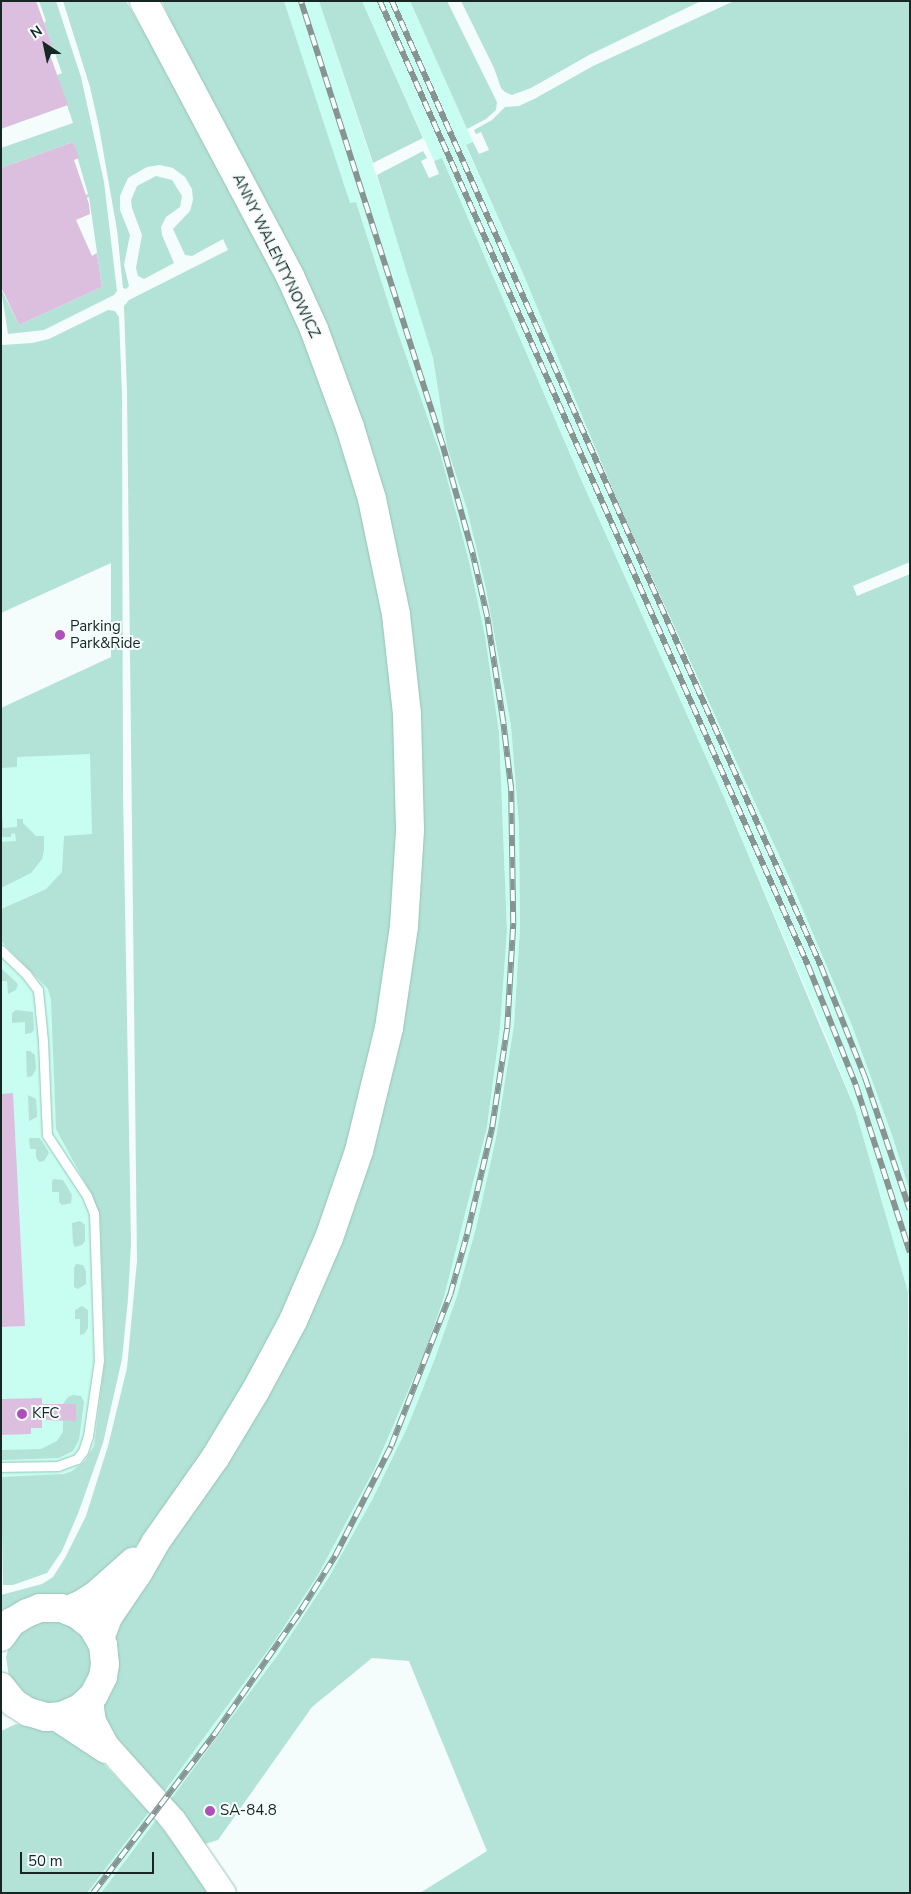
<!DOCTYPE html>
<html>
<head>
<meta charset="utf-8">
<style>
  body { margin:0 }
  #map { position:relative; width:911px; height:1894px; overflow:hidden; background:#f4fdfb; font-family:"Nunito Sans",sans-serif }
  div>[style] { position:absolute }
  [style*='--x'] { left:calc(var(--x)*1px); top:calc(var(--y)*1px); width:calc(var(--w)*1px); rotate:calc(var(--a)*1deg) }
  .built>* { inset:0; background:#c8fef1 }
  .green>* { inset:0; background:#b3e2d6 }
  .building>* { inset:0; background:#dcbfdf }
  .roads { filter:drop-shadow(0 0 1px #98c3b8) drop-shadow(0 0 1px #98c3b8) }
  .service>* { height:9px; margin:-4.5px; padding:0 4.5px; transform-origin:4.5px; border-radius:4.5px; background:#fff }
  .secondary>* { height:25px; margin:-12.5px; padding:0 12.5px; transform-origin:12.5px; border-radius:12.5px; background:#fff }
  .primary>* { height:28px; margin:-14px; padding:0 14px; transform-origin:14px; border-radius:14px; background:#fff }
  .rail>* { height:5.5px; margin-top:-2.75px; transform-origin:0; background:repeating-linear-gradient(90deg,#f4fdfb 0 11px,#879491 0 22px); box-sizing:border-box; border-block:1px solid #879491 }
  .dots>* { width:14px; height:14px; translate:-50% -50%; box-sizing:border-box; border:2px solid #f4fdfb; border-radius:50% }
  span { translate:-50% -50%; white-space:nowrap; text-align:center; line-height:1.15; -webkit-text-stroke:4px #f4fdfb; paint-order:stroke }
  .street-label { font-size:15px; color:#162723 }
  .poi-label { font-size:15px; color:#162723 }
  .left { translate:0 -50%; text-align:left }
  .frame { position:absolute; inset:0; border:2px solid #162723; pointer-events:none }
  .north { position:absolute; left:20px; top:20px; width:50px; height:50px; -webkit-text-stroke:4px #f4fdfb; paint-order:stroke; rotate:326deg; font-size:14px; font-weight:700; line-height:20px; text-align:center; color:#162723 }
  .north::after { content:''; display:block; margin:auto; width:18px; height:22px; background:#162723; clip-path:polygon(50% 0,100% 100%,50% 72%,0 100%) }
  .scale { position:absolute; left:20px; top:1852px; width:134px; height:22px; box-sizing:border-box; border:2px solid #162723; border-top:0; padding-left:6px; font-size:15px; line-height:18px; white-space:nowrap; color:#162723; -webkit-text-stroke:4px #f4fdfb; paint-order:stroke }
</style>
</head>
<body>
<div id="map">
  <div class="built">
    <i style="clip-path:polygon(284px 1px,319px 1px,403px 257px,433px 358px,447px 447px,467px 509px,486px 589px,511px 726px,519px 826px,520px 927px,514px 1025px,496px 1138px,476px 1228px,457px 1296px,434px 1361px,407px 1428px,372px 1500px,329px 1577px,277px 1656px,171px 1799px,164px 1792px,274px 1642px,318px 1575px,374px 1470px,425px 1352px,444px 1297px,487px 1127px,500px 1028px,507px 930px,499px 732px,485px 636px,469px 561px,441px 456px,397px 330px,356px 202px,350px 204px)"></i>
    <i style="clip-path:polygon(362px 1px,410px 1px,473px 142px,466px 146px,522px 271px,621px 510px,789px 877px,853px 1028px,893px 1138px,910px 1192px,910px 1300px,855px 1109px,828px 1041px,724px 797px,580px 477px,442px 158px,434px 161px)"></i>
    <i style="clip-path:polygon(118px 668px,120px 855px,1px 909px,1px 722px)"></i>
    <i style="clip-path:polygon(1px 927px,56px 980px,102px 1229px,105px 1358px,94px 1446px,90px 1455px,78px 1467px,72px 1471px,55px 1475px,1px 1477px)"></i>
    <i style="clip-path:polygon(149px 1812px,156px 1820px,101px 1893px,87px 1893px)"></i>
  </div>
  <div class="green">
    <i style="clip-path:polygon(39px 1px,56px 1px,81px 77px,104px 182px,117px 291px,114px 295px,44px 330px,8px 334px,1px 289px,19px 325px,102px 287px,89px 197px,15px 230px,1px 225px,88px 194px,73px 142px,1px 168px,1px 148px,73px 123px,57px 75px,62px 73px,44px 23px,46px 21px)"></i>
    <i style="clip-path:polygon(63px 1px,126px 1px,180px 94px,283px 287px,343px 440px,377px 572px,395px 709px,397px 837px,393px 916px,380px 1014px,355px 1122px,306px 1262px,246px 1386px,163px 1512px,133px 1550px,85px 1595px,1px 1610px,1px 1595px,42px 1584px,53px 1577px,65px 1558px,86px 1516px,108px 1446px,127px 1368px,137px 1261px,127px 393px,124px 306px,129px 300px,228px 250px,223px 239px,192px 256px,185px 255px,173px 229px,190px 211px,193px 200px,192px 189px,185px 177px,173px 168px,160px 165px,147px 167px,128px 178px,120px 196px,120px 210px,130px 235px,124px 265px,129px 286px,126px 289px,123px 288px,117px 230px,99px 127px,90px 87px)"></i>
    <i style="clip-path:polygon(162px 1px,284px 1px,350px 203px,356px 202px,397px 330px,441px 456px,469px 561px,485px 636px,499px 732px,507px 930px,500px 1028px,487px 1127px,444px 1297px,425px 1352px,374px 1470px,318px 1575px,274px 1642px,164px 1792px,106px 1730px,101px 1703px,111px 1628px,220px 1474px,396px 1054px,411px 976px,422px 847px,390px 526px)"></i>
    <i style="clip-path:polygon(319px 1px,362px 1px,423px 138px,373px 163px)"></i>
    <i style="clip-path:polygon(410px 1px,447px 1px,497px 102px,496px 110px,486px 119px,467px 129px)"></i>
    <i style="clip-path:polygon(461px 1px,701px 1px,589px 55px,531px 88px,512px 95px,505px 92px,501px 88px,494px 68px)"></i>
    <i style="clip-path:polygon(734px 1px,910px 1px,910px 562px,853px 586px,857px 596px,910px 574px,910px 1192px,893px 1138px,853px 1028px,789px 877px,621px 510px,522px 271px,466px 145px,473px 142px,479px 154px,489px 150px,481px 132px,476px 134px,474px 130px,492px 120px,505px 107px,519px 106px,536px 98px,593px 66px)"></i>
    <i style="clip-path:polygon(423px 151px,427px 158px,421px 161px,429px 178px,439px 174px,434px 161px,442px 158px,580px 477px,724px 797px,855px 1109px,908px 1292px,910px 1893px,420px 1893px,487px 1851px,409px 1661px,372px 1658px,312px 1707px,218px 1840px,205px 1844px,171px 1799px,277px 1656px,329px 1577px,372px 1500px,407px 1428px,434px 1361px,457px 1296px,476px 1228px,496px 1138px,514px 1025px,520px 927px,519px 826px,511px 726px,486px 589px,467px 509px,447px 447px,433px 358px,377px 175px)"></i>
    <i style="clip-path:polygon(156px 176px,172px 180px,182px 196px,180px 207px,166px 217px,161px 227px,162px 235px,174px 263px,144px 279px,138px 276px,136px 268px,142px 235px,132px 208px,131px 200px,137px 186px)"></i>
    <i style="clip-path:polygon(108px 310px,115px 311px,119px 317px,122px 394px,123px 793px,131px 1243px,128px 1299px,122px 1359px,103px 1443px,79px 1511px,62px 1551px,47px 1573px,13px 1585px,3px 1585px,1px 1477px,63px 1474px,72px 1471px,85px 1461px,94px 1446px,105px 1358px,100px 1215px,88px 1188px,56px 1129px,51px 1000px,48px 989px,1px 941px,1px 909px,46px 889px,62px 872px,64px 836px,92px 834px,90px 754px,17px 757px,17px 767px,1px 768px,1px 708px,111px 657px,111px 563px,1px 613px,2px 345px,32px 343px,49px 339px)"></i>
    <i style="clip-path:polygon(2px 814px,3px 828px,17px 827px,17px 819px,23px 819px,23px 823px,36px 836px,44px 836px,44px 850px,42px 859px,31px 873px,1px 888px,1px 842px,16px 841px,15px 833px,11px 834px,11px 837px,1px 837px)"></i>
    <i style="clip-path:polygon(1px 968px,18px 984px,16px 990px,8px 994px,7px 981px,1px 981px)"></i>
    <i style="clip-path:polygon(16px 1010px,33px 1012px,34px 1030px,31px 1033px,25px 1034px,25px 1022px,12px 1023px,12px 1013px)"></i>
    <i style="clip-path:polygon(26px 1051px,30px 1051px,35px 1055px,36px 1069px,32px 1076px,27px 1077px)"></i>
    <i style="clip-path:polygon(28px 1095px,36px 1099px,37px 1112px,37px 1117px,29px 1121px)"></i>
    <i style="clip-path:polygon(29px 1138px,39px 1138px,42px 1141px,49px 1153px,44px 1161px,39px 1162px,36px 1157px,36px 1149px,30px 1149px)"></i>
    <i style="clip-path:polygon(54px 1179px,63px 1180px,72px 1195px,71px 1203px,62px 1205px,59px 1202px,59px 1192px,52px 1192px,52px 1181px)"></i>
    <i style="clip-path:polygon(80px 1221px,85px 1225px,85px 1241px,82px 1245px,75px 1247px,73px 1243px,72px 1223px)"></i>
    <i style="clip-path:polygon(76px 1264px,83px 1265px,86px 1271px,86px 1284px,78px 1289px,74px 1287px,74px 1268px)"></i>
    <i style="clip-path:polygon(82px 1306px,88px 1310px,88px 1328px,84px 1334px,80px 1335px,80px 1319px,75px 1319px,75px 1310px)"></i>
    <i style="clip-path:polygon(73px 1395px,81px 1396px,84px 1402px,79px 1440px,73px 1451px,59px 1458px,1px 1460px,1px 1450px,41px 1449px,57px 1441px,63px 1432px,63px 1404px,68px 1397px)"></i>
    <i style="clip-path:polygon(37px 1619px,67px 1620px,89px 1640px,93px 1670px,84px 1688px,68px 1701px,48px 1705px,29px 1699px,9px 1677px,6px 1657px,9px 1647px,13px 1637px)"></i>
    <i style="clip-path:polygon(16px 1724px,55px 1731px,98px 1758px,149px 1812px,87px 1893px,1px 1893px,1px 1731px)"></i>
    <i style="clip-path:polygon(156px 1820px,194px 1870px,207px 1893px,101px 1893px)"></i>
  </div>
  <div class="building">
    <i style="clip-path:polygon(1px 1px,36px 1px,55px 53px,50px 55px,68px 105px,1px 129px)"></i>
    <i style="clip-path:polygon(73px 142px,79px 158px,74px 160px,89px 204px,90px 214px,76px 220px,92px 256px,97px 253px,102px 287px,19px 325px,1px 287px,1px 168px)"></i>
    <i style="clip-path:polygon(13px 1093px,25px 1326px,1px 1327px,1px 1094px)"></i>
    <i style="clip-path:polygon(42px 1398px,42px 1404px,76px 1404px,76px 1421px,42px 1420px,42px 1428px,31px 1428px,31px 1434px,1px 1435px,1px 1399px)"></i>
  </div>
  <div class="roads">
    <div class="service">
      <i style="--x:1;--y:950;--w:35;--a:44"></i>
      <i style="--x:26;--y:974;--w:20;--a:53"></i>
      <i style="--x:38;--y:990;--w:51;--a:84.4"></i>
      <i style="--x:43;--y:1041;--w:94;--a:87.6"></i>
      <i style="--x:47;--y:1135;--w:73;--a:56.7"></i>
      <i style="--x:87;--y:1196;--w:18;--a:68"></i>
      <i style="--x:94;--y:1213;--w:147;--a:88.1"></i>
      <i style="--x:99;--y:1360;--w:77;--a:98.2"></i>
      <i style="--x:88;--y:1436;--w:16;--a:108"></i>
      <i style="--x:83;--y:1451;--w:10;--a:127"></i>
      <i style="--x:77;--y:1459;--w:20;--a:160"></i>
      <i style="--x:58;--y:1466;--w:57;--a:179"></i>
    </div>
    <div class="secondary">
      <i style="--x:90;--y:1700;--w:21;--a:82"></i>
      <i style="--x:93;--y:1721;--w:26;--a:62"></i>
      <i style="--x:105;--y:1744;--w:102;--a:48.2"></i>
      <i style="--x:173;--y:1820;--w:88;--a:55.6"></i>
      <i style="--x:55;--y:1717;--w:60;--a:33.4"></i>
    </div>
    <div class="primary">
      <i style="--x:68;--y:1610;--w:13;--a:-23"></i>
      <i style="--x:80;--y:1605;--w:19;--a:-32"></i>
      <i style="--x:96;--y:1595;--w:50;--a:-41.7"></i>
      <i style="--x:1;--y:1637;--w:19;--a:-54"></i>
      <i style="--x:12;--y:1622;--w:17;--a:-31"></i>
      <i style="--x:27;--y:1613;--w:14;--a:-21"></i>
      <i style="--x:40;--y:1608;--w:21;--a:0"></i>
      <i style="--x:61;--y:1608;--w:17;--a:21"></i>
      <i style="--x:77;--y:1614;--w:19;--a:39"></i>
      <i style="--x:92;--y:1626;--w:22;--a:60"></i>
      <i style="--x:103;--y:1645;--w:19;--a:84"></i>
      <i style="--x:105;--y:1664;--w:13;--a:99"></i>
      <i style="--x:103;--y:1677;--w:20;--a:117"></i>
      <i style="--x:94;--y:1695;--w:19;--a:137"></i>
      <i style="--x:80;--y:1708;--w:20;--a:156"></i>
      <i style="--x:62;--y:1716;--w:16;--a:176"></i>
      <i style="--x:46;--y:1717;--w:19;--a:-164"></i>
      <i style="--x:28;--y:1712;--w:17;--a:-147"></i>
      <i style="--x:14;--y:1703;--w:21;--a:-129"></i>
      <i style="--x:100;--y:1639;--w:23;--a:-70"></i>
      <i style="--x:108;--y:1617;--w:53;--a:-55.7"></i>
      <i style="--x:138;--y:1573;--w:34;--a:-60"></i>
      <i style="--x:155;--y:1543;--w:104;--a:-54.8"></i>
      <i style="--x:215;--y:1458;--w:79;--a:-58.9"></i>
      <i style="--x:256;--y:1390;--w:78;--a:-61.8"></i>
      <i style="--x:293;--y:1321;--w:90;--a:-66.6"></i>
      <i style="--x:329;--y:1238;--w:92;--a:-71"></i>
      <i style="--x:359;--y:1151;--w:127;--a:-76.3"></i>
      <i style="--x:389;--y:1028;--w:103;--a:-81.6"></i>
      <i style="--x:404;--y:926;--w:96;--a:-86.4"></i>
      <i style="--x:410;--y:830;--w:116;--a:-91.5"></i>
      <i style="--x:407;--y:714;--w:101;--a:-96.3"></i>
      <i style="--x:396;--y:614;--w:117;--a:-101.8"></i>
      <i style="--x:372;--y:499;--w:75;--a:-107"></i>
      <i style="--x:350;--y:427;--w:104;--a:-110.2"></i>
      <i style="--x:314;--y:329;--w:58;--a:-114.4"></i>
      <i style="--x:290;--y:276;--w:311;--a:-118"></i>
    </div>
  </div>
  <div class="rail">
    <i style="--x:380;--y:1;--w:1055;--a:66.06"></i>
    <i style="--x:808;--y:965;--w:129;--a:68.2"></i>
    <i style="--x:856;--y:1085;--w:176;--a:72.1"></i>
    <i style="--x:392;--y:1;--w:1056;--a:66.03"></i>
    <i style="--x:821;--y:966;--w:119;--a:68.4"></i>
    <i style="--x:865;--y:1077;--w:140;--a:71.3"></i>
    <i style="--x:93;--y:1893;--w:203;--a:-52.6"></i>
    <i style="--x:216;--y:1732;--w:149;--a:-55.1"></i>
    <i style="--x:301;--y:1610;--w:64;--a:-57.8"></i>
    <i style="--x:335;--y:1556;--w:123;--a:-63"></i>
    <i style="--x:391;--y:1446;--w:162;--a:-68.7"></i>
    <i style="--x:450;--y:1295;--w:63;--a:-74.4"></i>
    <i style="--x:467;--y:1234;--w:110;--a:-76.8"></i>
    <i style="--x:492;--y:1127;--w:100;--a:-81.4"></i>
    <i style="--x:507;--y:1028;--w:105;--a:-86.7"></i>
    <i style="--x:513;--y:923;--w:133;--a:-90.9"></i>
    <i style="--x:511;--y:790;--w:68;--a:-96.7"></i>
    <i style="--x:503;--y:722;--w:106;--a:-98.7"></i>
    <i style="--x:487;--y:617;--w:67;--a:-103"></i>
    <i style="--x:472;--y:552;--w:112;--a:-105.5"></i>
    <i style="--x:442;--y:444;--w:465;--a:-107.7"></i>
  </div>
  <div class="dots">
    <i style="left:60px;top:635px;background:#ae50b9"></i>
    <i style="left:22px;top:1414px;background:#ae50b9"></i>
    <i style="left:210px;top:1811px;background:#ae50b9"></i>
  </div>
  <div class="street-label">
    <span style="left:276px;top:256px;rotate:64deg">ANNY WALENTYNOWICZ</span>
  </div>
  <div class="poi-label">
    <span class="left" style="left:70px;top:635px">Parking<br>Park&amp;Ride</span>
    <span class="left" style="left:32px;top:1414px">KFC</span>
    <span class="left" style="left:220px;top:1811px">SA-84.8</span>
  </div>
  <div class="frame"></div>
  <div class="north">N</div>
  <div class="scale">50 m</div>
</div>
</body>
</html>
